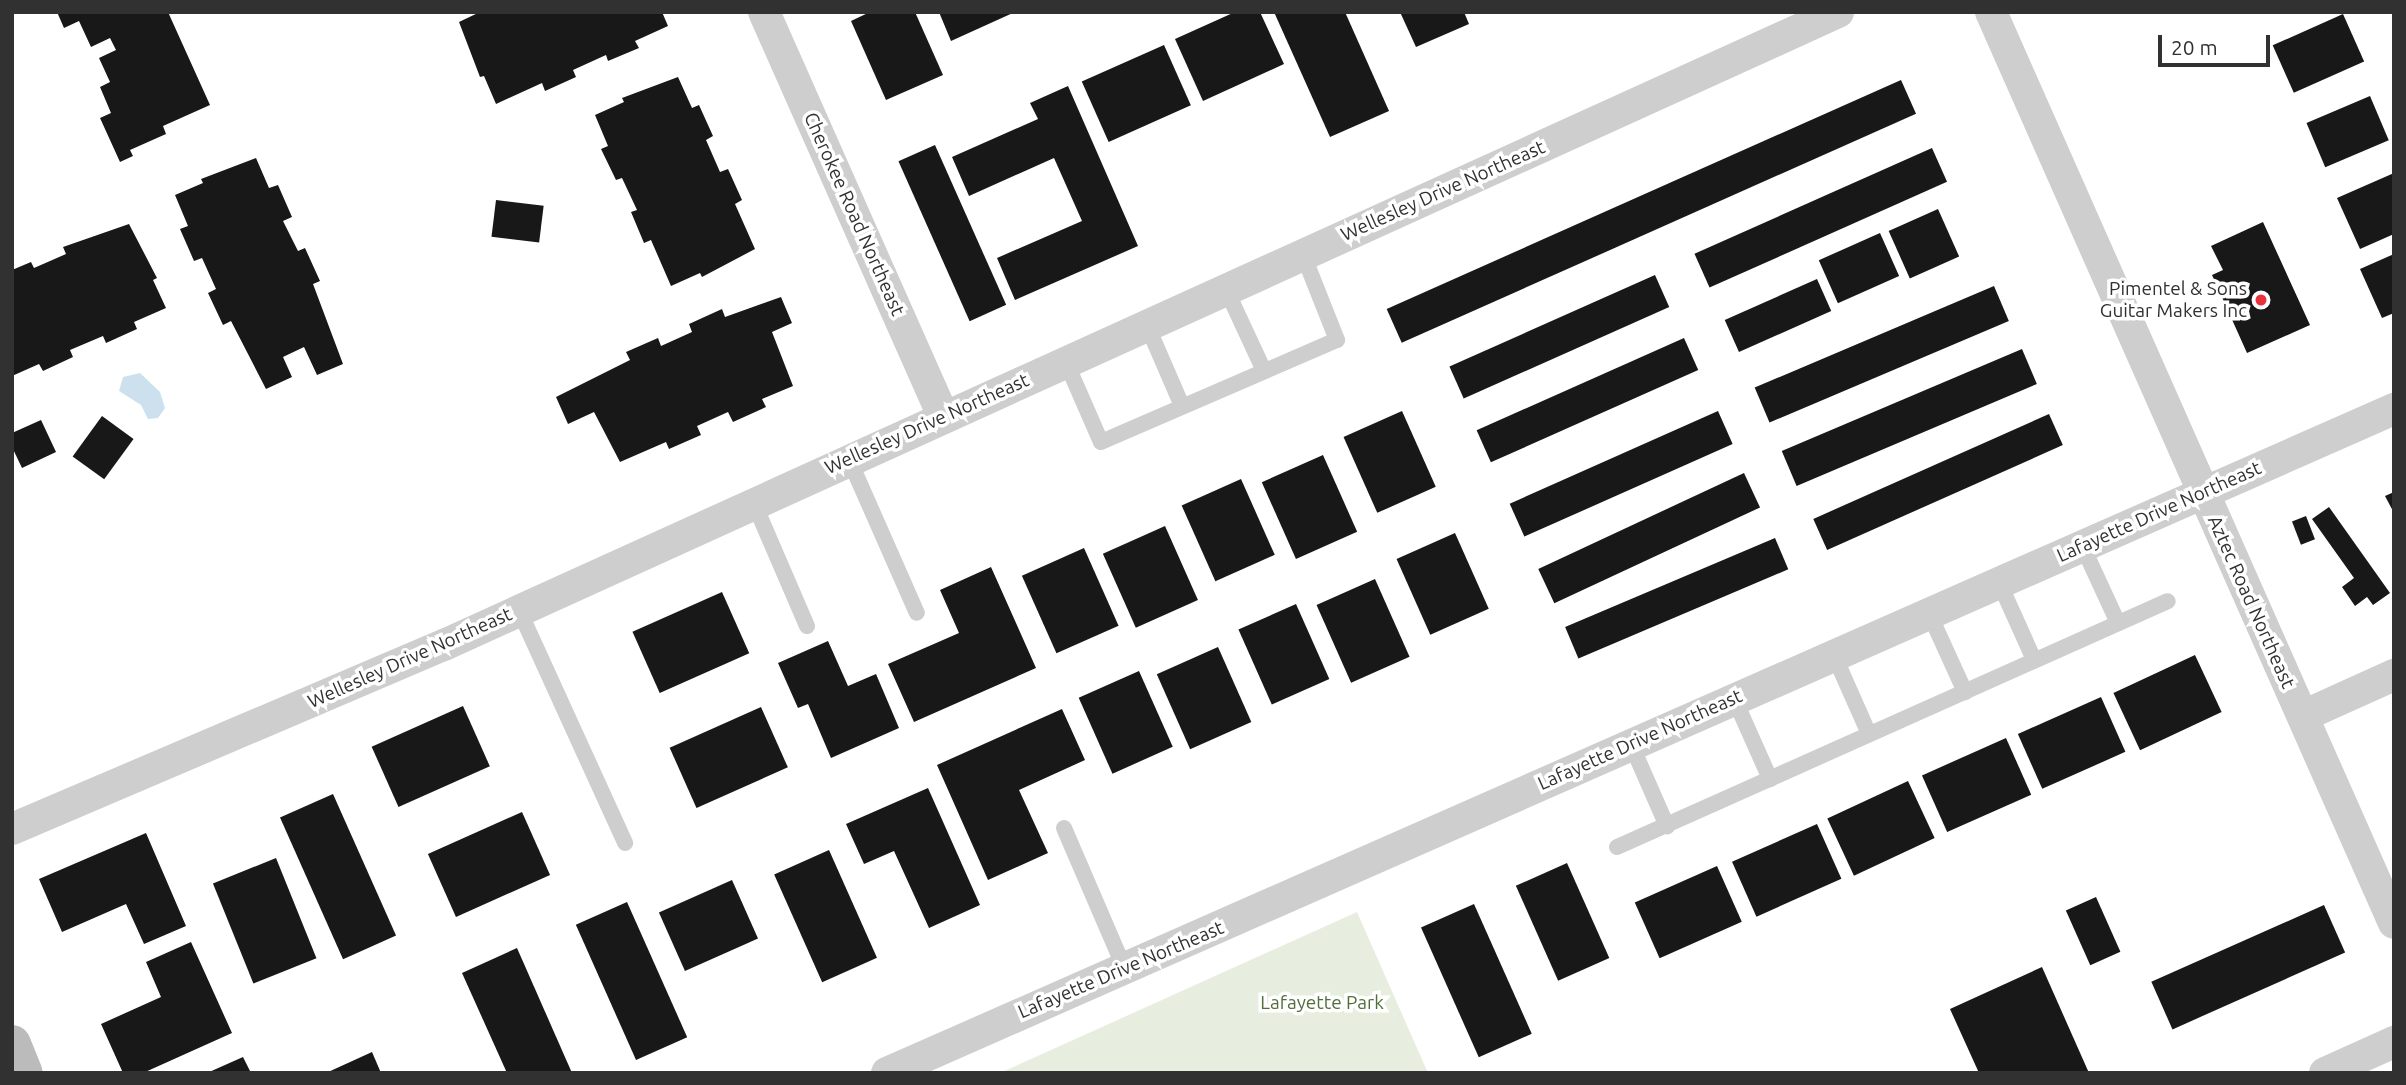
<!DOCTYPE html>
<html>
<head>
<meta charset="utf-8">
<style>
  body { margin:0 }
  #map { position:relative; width:2406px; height:1085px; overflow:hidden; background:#fff; font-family:Ubuntu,sans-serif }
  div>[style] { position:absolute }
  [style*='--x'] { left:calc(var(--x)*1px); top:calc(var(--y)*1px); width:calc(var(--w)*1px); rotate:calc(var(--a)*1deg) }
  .green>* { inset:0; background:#e7eedf }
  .water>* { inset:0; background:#cce0ee }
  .building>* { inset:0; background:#181818; transform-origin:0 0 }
  .service>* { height:16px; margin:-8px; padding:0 8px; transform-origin:8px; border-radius:8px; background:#cecece }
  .minor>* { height:32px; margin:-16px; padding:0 16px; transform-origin:16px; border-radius:16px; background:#cecece }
  .secondary>* { height:38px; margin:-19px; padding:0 19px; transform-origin:19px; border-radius:19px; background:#bbb }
  .dots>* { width:19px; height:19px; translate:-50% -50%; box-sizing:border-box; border:4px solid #fff; border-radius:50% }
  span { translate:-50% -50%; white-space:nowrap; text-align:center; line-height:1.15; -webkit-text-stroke:7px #fff; paint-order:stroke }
  .street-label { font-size:19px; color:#313131 }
  .poi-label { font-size:19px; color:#313131 }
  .right { translate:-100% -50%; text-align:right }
  .park-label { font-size:19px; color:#536e3d }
  .frame { position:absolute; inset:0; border:14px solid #313131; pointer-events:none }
  .scale { position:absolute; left:2158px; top:35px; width:112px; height:32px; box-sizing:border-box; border:4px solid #313131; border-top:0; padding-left:9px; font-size:21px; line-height:24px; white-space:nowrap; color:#313131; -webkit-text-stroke:5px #fff; paint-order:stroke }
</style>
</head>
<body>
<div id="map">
  <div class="green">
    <i style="clip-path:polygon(1357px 912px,1428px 1073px,1000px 1073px)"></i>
  </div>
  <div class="water">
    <i style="clip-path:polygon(140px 373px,160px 392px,165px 408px,158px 418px,148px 419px,141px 405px,119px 391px,123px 377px)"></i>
  </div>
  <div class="building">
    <i style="clip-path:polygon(57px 12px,168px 12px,210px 105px,163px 126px,166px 134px,130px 150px,133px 156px,120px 162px,100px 118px,111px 113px,100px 87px,110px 82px,99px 58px,116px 50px,110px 38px,91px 47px,79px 21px,64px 28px)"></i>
    <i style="clip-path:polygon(480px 12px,662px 12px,668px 26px,635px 41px,639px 48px,608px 61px,606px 55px,573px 70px,576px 77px,545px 91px,542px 83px,496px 104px,484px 76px,480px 77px,459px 22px)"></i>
    <i style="clip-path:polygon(870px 12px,915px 12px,943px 75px,886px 100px,851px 21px)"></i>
    <i style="clip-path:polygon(939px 12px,1015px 12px,951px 41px)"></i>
    <i style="clip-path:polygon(1235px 12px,1260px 12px,1284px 64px,1203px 101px,1175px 39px)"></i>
    <i style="clip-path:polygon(1274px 12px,1345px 12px,1389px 111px,1330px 137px)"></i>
    <i style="clip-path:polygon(1400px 12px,1464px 12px,1469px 24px,1416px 47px)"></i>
    <i style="left:2343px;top:14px;width:52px;height:77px;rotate:66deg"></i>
    <i style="left:1164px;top:45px;width:66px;height:90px;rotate:66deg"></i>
    <i style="clip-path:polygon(678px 77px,692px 108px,699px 105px,713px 136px,706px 140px,720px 172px,728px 169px,742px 200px,735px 204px,755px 249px,702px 277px,700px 273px,671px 286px,651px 240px,644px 243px,631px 212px,637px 210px,622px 178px,616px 180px,601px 149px,608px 146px,595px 115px,624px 102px,622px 98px)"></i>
    <i style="left:1901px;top:80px;width:37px;height:563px;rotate:66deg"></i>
    <i style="clip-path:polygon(1068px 86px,1138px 246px,1015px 300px,997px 258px,1082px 221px,1054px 158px,969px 196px,952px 157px,1038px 119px,1030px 103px)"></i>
    <i style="left:2370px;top:96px;width:48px;height:69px;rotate:67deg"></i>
    <i style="left:935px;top:145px;width:175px;height:40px;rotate:66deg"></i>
    <i style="left:1932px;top:148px;width:37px;height:260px;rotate:66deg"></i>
    <i style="clip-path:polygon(256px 158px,269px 188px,278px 185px,292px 217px,283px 221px,298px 251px,305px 248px,320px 281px,313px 284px,343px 364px,317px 375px,304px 347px,283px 357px,292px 377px,266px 389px,231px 321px,223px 325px,208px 293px,216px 289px,202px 258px,194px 261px,180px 229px,188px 226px,175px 195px,203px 183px,201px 179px)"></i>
    <i style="clip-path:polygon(2394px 173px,2394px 234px,2360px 249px,2337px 198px)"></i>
    <i style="left:496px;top:200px;width:48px;height:37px;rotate:7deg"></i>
    <i style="left:1938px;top:209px;width:52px;height:54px;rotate:66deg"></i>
    <i style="clip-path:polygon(2263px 222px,2310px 325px,2247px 353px,2212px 275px,2223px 270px,2211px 246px)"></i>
    <i style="clip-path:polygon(129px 224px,157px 278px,153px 280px,166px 308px,134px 322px,137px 329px,106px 343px,103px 336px,70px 350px,73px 357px,43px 371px,39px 364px,12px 376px,12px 270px,31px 262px,34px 268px,66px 254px,63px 247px)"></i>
    <i style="left:1880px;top:233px;width:47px;height:67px;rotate:66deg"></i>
    <i style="clip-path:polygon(2394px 254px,2394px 313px,2382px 318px,2360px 269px)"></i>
    <i style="left:1655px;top:275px;width:35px;height:225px;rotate:66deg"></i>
    <i style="left:1817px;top:279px;width:35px;height:101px;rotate:66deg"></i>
    <i style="left:1994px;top:286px;width:38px;height:260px;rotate:67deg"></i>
    <i style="clip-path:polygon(781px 297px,792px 323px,772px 332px,793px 386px,762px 399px,766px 407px,733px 422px,728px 412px,697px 426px,701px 435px,669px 449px,666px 442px,620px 462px,594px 412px,568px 424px,556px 397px,630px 360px,626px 352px,658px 338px,661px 346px,692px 332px,689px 324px,722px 309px,725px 317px)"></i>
    <i style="left:1684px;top:338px;width:35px;height:227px;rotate:66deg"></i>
    <i style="left:2022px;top:349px;width:38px;height:261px;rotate:67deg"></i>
    <i style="left:1402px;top:411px;width:83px;height:64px;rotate:66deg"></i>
    <i style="left:1718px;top:411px;width:36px;height:228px;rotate:66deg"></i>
    <i style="left:2049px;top:414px;width:34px;height:258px;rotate:66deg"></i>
    <i style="left:102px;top:416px;width:39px;height:50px;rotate:36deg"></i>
    <i style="clip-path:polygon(41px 420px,56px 452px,22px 468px,12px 447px,12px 433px)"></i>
    <i style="left:1323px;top:455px;width:84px;height:67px;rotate:66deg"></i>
    <i style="left:1744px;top:473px;width:38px;height:227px;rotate:65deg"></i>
    <i style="left:1241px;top:479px;width:83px;height:65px;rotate:66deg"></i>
    <i style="clip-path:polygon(2394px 492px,2394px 513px,2385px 496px)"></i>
    <i style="clip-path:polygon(2329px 507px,2390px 593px,2373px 605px,2367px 597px,2355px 606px,2342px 587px,2354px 578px,2312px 519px)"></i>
    <i style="left:2306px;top:516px;width:25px;height:15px;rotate:69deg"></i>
    <i style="left:1165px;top:526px;width:81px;height:68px;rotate:66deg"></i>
    <i style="left:1455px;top:533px;width:83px;height:64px;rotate:66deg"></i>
    <i style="left:1775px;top:538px;width:34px;height:228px;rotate:67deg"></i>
    <i style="left:1084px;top:548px;width:85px;height:68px;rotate:66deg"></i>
    <i style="clip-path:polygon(991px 567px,1036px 668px,914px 722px,888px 664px,959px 633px,940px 590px)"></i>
    <i style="left:1375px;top:579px;width:85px;height:64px;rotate:66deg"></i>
    <i style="left:722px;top:592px;width:67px;height:98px;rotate:66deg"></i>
    <i style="left:1296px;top:604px;width:82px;height:63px;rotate:66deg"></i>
    <i style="clip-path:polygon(828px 641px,848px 686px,876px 674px,899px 728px,831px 758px,808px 704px,798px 708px,778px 663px)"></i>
    <i style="left:1218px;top:647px;width:82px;height:67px;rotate:66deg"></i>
    <i style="left:2195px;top:655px;width:63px;height:90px;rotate:65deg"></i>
    <i style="left:1139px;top:671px;width:83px;height:66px;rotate:66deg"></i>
    <i style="left:2101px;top:697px;width:60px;height:91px;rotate:66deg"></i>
    <i style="left:463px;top:706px;width:66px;height:100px;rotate:66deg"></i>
    <i style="left:761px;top:707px;width:66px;height:100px;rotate:66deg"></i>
    <i style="clip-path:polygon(1062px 709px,1085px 760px,1019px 790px,1048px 853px,988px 880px,937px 765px)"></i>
    <i style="left:2006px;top:738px;width:62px;height:92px;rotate:66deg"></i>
    <i style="left:1908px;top:781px;width:63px;height:89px;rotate:65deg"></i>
    <i style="clip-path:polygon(928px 788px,980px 905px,929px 928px,894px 851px,864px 864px,846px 824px)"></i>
    <i style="left:333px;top:794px;width:155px;height:58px;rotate:66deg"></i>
    <i style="left:522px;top:812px;width:69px;height:103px;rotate:66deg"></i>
    <i style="left:1817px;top:824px;width:60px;height:93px;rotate:66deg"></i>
    <i style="clip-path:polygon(146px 833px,186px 926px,144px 944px,126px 904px,62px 932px,39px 879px)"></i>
    <i style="left:829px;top:850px;width:118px;height:60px;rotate:66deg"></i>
    <i style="left:276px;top:858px;width:108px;height:68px;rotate:68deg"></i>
    <i style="left:1567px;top:863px;width:104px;height:56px;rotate:66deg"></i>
    <i style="left:1717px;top:866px;width:61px;height:90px;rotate:66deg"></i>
    <i style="left:732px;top:880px;width:64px;height:80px;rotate:66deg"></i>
    <i style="left:2096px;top:897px;width:60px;height:33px;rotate:66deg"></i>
    <i style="left:627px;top:902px;width:148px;height:56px;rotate:66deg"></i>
    <i style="left:1474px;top:904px;width:142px;height:58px;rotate:66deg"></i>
    <i style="left:2324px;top:905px;width:52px;height:189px;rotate:66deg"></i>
    <i style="clip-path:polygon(191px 942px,232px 1033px,143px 1073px,123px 1073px,101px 1024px,161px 997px,146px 962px)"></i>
    <i style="clip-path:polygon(517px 948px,572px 1073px,507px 1073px,462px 973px)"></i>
    <i style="clip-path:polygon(2042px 967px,2089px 1073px,1979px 1073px,1950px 1009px)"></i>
    <i style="clip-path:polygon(372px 1052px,381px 1073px,326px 1073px)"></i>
    <i style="clip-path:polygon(243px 1057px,251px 1073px,207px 1073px)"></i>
  </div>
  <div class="service">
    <i style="--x:1226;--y:289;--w:90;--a:65.1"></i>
    <i style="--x:1147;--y:325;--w:88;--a:66.6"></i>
    <i style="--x:1066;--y:362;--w:87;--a:66.4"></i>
    <i style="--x:1101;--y:442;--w:257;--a:-23.4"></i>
    <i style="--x:1337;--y:340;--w:92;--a:-111.6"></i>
    <i style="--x:849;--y:459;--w:168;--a:66.2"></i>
    <i style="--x:754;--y:503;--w:134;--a:66.7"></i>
    <i style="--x:2082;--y:545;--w:86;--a:65.2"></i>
    <i style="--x:1999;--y:582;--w:85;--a:65.8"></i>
    <i style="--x:519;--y:610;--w:256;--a:65.5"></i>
    <i style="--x:1929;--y:613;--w:87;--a:65.5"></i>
    <i style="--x:1834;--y:655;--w:86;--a:66.1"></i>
    <i style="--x:1734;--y:698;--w:89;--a:66"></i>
    <i style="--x:1631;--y:744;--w:90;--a:66.3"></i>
    <i style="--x:1064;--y:828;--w:151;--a:66.7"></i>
    <i style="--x:1617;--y:847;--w:603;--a:-24.06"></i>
  </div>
  <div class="minor">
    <i style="--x:764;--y:12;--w:442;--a:66.1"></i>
    <i style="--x:1991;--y:12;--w:996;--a:66.14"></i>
    <i style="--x:2303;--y:716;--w:100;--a:-24.3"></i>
    <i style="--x:12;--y:829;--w:470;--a:-23.1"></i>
    <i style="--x:444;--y:645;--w:1531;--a:-24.42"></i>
    <i style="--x:887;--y:1073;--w:1647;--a:-23.78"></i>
    <i style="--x:2325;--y:1073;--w:76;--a:-24.2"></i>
  </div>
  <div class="secondary">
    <i style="--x:12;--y:1044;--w:31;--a:68"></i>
  </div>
  <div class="dots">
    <i style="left:2261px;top:300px;background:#e9323c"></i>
  </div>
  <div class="street-label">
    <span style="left:1443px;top:191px;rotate:-24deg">Wellesley Drive Northeast</span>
    <span style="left:854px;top:214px;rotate:66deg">Cherokee Road Northeast</span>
    <span style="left:927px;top:424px;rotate:-24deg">Wellesley Drive Northeast</span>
    <span style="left:2159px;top:512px;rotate:-24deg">Lafayette Drive Northeast</span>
    <span style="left:2251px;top:602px;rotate:66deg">Aztec Road Northeast</span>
    <span style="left:410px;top:658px;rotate:-24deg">Wellesley Drive Northeast</span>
    <span style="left:1640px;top:740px;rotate:-24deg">Lafayette Drive Northeast</span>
    <span style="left:1121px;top:970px;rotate:-23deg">Lafayette Drive Northeast</span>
  </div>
  <div class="poi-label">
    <span class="right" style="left:2247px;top:300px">Pimentel &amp; Sons<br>Guitar Makers Inc</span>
  </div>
  <div class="park-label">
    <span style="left:1322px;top:1003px">Lafayette Park</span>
  </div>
  <div class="frame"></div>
  <div class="scale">20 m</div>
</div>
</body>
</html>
